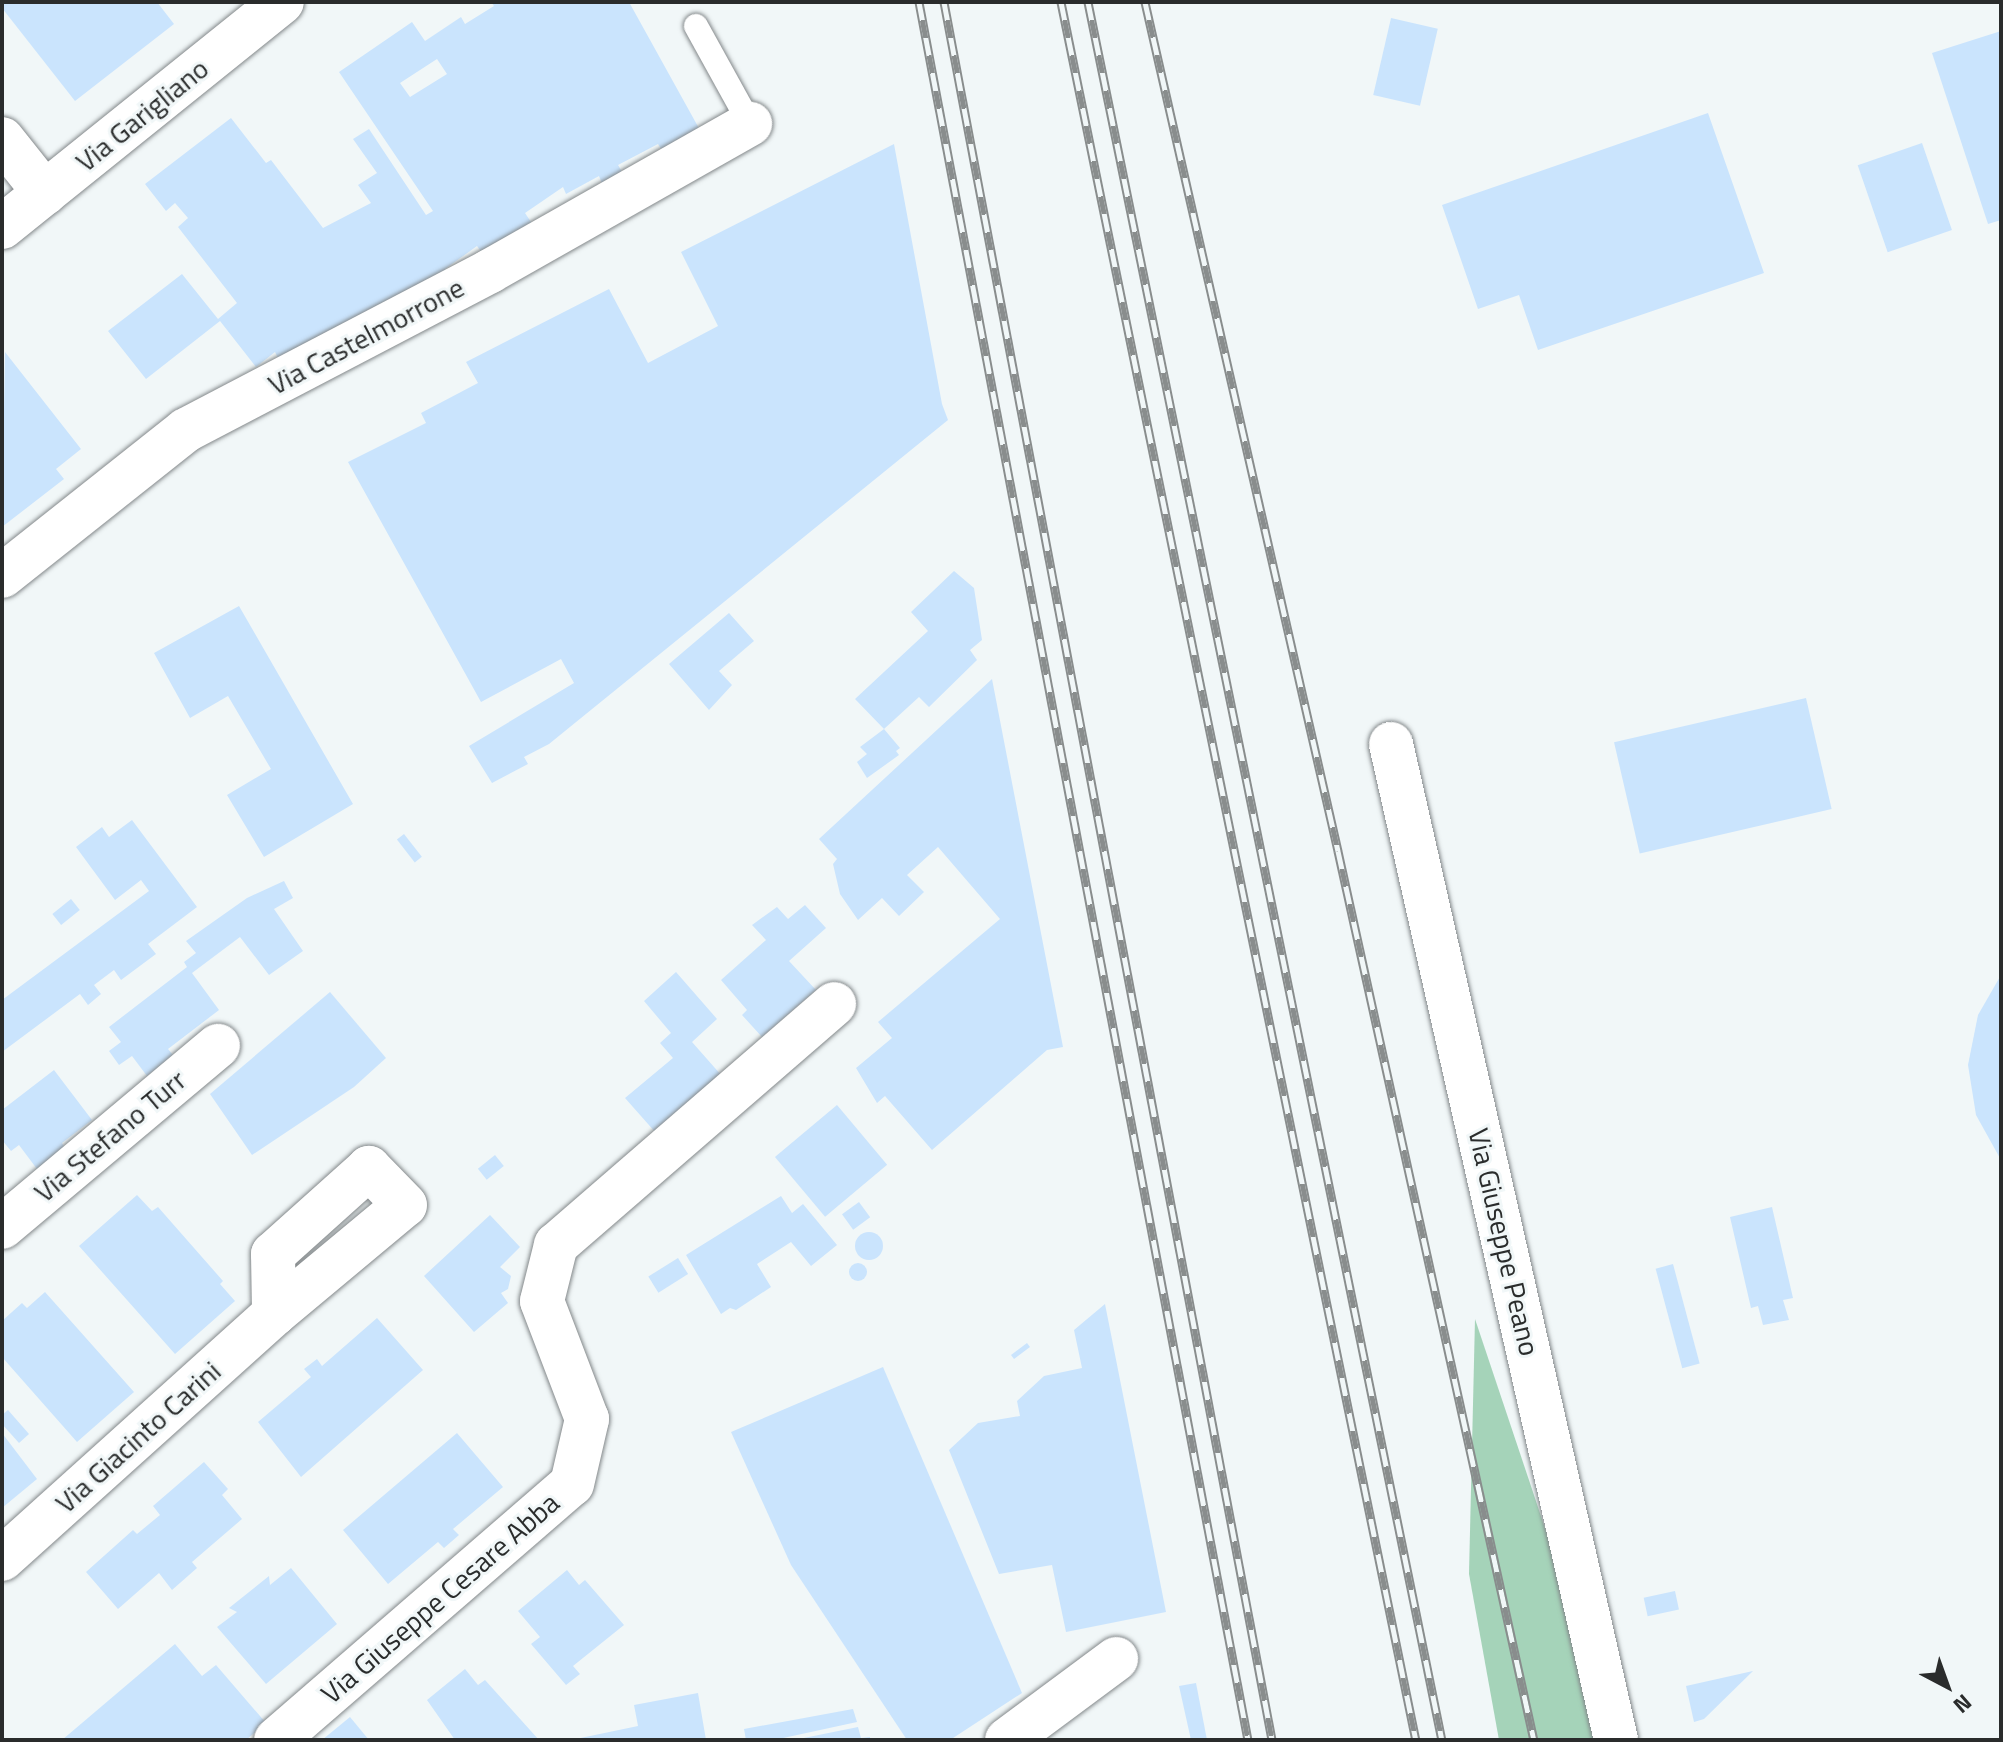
<!DOCTYPE html>
<html>
<head>
<meta charset="utf-8">
<style>
  body { margin:0 }
  #map { position:relative; width:2003px; height:1742px; overflow:hidden; background:#f1f7f8; font-family:"Titillium Web",sans-serif }
  div>[style] { position:absolute }
  [style*='--x'] { left:calc(var(--x)*1px); top:calc(var(--y)*1px); width:calc(var(--w)*1px); rotate:calc(var(--a)*1deg) }
  .green>* { inset:0; background:#a5d3b9 }
  .building>* { inset:0; background:#cae4fd; transform-origin:0 0 }
  .round { border-radius:50% }
  .roads { filter:drop-shadow(0 0 2px #83888a) drop-shadow(0 0 2px #83888a) }
  .lane>* { height:24px; margin:-12px; padding:0 12px; transform-origin:12px; border-radius:12px; background:#fff }
  .street>* { height:44px; margin:-22px; padding:0 22px; transform-origin:22px; border-radius:22px; background:#fff }
  .rail>* { height:9px; margin-top:-4.5px; transform-origin:0; background:repeating-linear-gradient(90deg,#f1f7f8 0 18px,#898d8d 0 36px); box-sizing:border-box; border-block:2px solid #898d8d }
  span { translate:-50% -50%; white-space:nowrap; text-align:center; line-height:1.15; -webkit-text-stroke:6px #f1f7f8; paint-order:stroke }
  .street-label { font-size:28px; color:#2a2c2c }
  .frame { position:absolute; inset:0; border:4px solid #2a2c2c; pointer-events:none }
  .north { position:absolute; left:1907px; top:1646px; width:80px; height:80px; -webkit-text-stroke:6px #f1f7f8; paint-order:stroke; rotate:139deg; font-size:22px; font-weight:700; line-height:32px; text-align:center; color:#2a2c2c }
  .north::after { content:''; display:block; margin:auto; width:28px; height:36px; background:#2a2c2c; clip-path:polygon(50% 0,100% 100%,50% 72%,0 100%) }
</style>
</head>
<body>
<div id="map">
  <div class="green">
    <i style="clip-path:polygon(1475px 1319px,1552px 1549px,1594px 1740px,1499px 1740px,1469px 1574px)"></i>
  </div>
  <div class="building">
    <i style="clip-path:polygon(2px 2px,157px 2px,174px 24px,75px 101px,2px 8px)"></i>
    <i style="clip-path:polygon(evenodd,491px 2px,629px 2px,706px 141px,669px 161px,658px 144px,618px 165px,625px 177px,603px 186px,599px 176px,566px 194px,563px 187px,525px 213px,539px 234px,488px 261px,477px 246px,445px 269px,451px 279px,281px 364px,275px 352px,256px 367px,220px 321px,146px 379px,108px 331px,182px 274px,218px 319px,237px 303px,178px 227px,188px 218px,175px 203px,166px 211px,145px 184px,231px 118px,266px 163px,271px 160px,323px 228px,371px 203px,358px 185px,377px 173px,353px 139px,369px 129px,426px 215px,433px 211px,339px 72px,412px 22px,425px 41px,461px 17px,465px 24px,494px 6px,491px 2px,437px 59px,447px 74px,410px 97px,400px 83px,437px 59px)"></i>
    <i style="left:1391px;top:18px;width:48px;height:79px;rotate:13deg"></i>
    <i style="clip-path:polygon(2001px 31px,2001px 220px,1988px 224px,1932px 53px)"></i>
    <i style="clip-path:polygon(1708px 113px,1764px 273px,1538px 350px,1519px 295px,1478px 309px,1442px 205px)"></i>
    <i style="left:1922px;top:143px;width:92px;height:68px;rotate:71deg"></i>
    <i style="clip-path:polygon(894px 144px,942px 404px,948px 420px,549px 744px,524px 757px,528px 764px,492px 783px,469px 746px,574px 683px,561px 659px,481px 702px,348px 462px,426px 423px,421px 413px,478px 383px,466px 362px,609px 289px,648px 363px,718px 326px,681px 252px)"></i>
    <i style="clip-path:polygon(5px 352px,81px 449px,56px 469px,64px 479px,2px 527px)"></i>
    <i style="clip-path:polygon(954px 571px,974px 588px,982px 640px,970px 650px,977px 660px,929px 707px,919px 697px,884px 729px,855px 699px,928px 631px,911px 612px)"></i>
    <i style="clip-path:polygon(239px 606px,353px 804px,264px 857px,227px 795px,271px 769px,228px 696px,190px 718px,154px 653px)"></i>
    <i style="clip-path:polygon(729px 613px,754px 641px,719px 671px,732px 685px,709px 710px,669px 664px)"></i>
    <i style="clip-path:polygon(992px 679px,1063px 1047px,1047px 1050px,932px 1150px,885px 1096px,877px 1103px,856px 1068px,892px 1038px,878px 1022px,1000px 919px,938px 847px,907px 875px,924px 892px,899px 916px,882px 898px,858px 920px,840px 894px,833px 864px,837px 859px,819px 839px)"></i>
    <i style="left:1806px;top:698px;width:114px;height:197px;rotate:77deg"></i>
    <i style="clip-path:polygon(884px 729px,900px 748px,896px 751px,899px 755px,867px 778px,857px 762px,867px 754px,860px 747px)"></i>
    <i style="clip-path:polygon(132px 820px,197px 907px,148px 944px,156px 954px,121px 980px,114px 970px,94px 985px,101px 994px,88px 1005px,80px 994px,2px 1052px,2px 1000px,149px 891px,141px 880px,115px 900px,76px 847px,102px 827px,109px 837px)"></i>
    <i style="left:404px;top:834px;width:29px;height:9px;rotate:52deg"></i>
    <i style="clip-path:polygon(284px 881px,293px 898px,274px 909px,303px 951px,269px 975px,240px 937px,192px 973px,219px 1010px,168px 1049px,173px 1055px,147px 1076px,132px 1056px,119px 1065px,109px 1051px,121px 1042px,109px 1027px,187px 967px,184px 962px,196px 953px,186px 941px,247px 898px)"></i>
    <i style="left:71px;top:899px;width:14px;height:24px;rotate:51deg"></i>
    <i style="clip-path:polygon(805px 905px,826px 928px,789px 961px,816px 990px,762px 1037px,742px 1015px,747px 1010px,721px 980px,766px 940px,752px 925px,777px 907px,788px 919px)"></i>
    <i style="clip-path:polygon(676px 972px,717px 1019px,692px 1042px,722px 1076px,656px 1133px,625px 1098px,673px 1058px,660px 1043px,671px 1033px,644px 1001px)"></i>
    <i style="clip-path:polygon(2001px 975px,2001px 1160px,1976px 1115px,1968px 1065px,1978px 1015px)"></i>
    <i style="clip-path:polygon(330px 992px,386px 1058px,354px 1087px,252px 1155px,210px 1094px)"></i>
    <i style="clip-path:polygon(54px 1070px,92px 1120px,62px 1143px,65px 1148px,37px 1169px,19px 1145px,11px 1151px,2px 1140px,2px 1110px)"></i>
    <i style="left:837px;top:1105px;width:78px;height:81px;rotate:50deg"></i>
    <i style="left:495px;top:1155px;width:14px;height:22px;rotate:51deg"></i>
    <i style="clip-path:polygon(137px 1195px,152px 1211px,158px 1207px,223px 1281px,220px 1284px,235px 1301px,175px 1354px,79px 1246px)"></i>
    <i style="clip-path:polygon(781px 1196px,792px 1213px,803px 1204px,837px 1245px,811px 1266px,791px 1242px,757px 1264px,771px 1287px,736px 1310px,730px 1308px,721px 1314px,686px 1255px)"></i>
    <i style="left:859px;top:1202px;width:19px;height:21px;rotate:54deg"></i>
    <i style="clip-path:polygon(1772px 1207px,1793px 1298px,1783px 1300px,1789px 1320px,1763px 1325px,1758px 1306px,1751px 1308px,1730px 1217px)"></i>
    <i style="clip-path:polygon(490px 1215px,520px 1247px,500px 1267px,511px 1276px,508px 1289px,501px 1293px,508px 1303px,474px 1332px,424px 1276px)"></i>
    <i class="round" style="left:855px;top:1232px;width:28px;height:28px"></i>
    <i style="left:678px;top:1258px;width:19px;height:35px;rotate:58deg"></i>
    <i class="round" style="left:849px;top:1263px;width:18px;height:18px"></i>
    <i style="left:1673px;top:1264px;width:103px;height:18px;rotate:75deg"></i>
    <i style="clip-path:polygon(45px 1292px,134px 1392px,77px 1442px,2px 1357px,2px 1321px,22px 1303px,27px 1308px)"></i>
    <i style="clip-path:polygon(1105px 1304px,1166px 1612px,1066px 1632px,1052px 1565px,999px 1574px,949px 1450px,978px 1423px,1020px 1416px,1017px 1401px,1044px 1376px,1082px 1368px,1074px 1330px)"></i>
    <i style="clip-path:polygon(377px 1318px,423px 1370px,301px 1477px,258px 1422px,311px 1377px,304px 1369px,317px 1359px,322px 1366px)"></i>
    <i style="left:1027px;top:1343px;width:5px;height:20px;rotate:53deg"></i>
    <i style="clip-path:polygon(883px 1367px,1022px 1693px,950px 1740px,907px 1740px,791px 1565px,731px 1432px)"></i>
    <i style="clip-path:polygon(8px 1410px,29px 1434px,19px 1443px,2px 1424px,2px 1415px)"></i>
    <i style="clip-path:polygon(2px 1433px,37px 1479px,2px 1508px)"></i>
    <i style="clip-path:polygon(457px 1433px,503px 1487px,453px 1529px,459px 1535px,444px 1548px,438px 1542px,388px 1584px,343px 1530px)"></i>
    <i style="clip-path:polygon(204px 1462px,228px 1489px,222px 1495px,242px 1519px,192px 1562px,197px 1568px,172px 1590px,159px 1573px,118px 1609px,86px 1572px,133px 1530px,137px 1534px,160px 1515px,153px 1506px)"></i>
    <i style="clip-path:polygon(291px 1568px,337px 1624px,266px 1684px,217px 1627px,237px 1612px,229px 1608px,269px 1576px,270px 1585px)"></i>
    <i style="clip-path:polygon(567px 1570px,579px 1585px,585px 1580px,624px 1625px,573px 1666px,580px 1674px,566px 1685px,531px 1644px,540px 1637px,518px 1611px)"></i>
    <i style="left:1675px;top:1591px;width:19px;height:32px;rotate:78deg"></i>
    <i style="clip-path:polygon(175px 1644px,202px 1676px,216px 1665px,266px 1723px,246px 1740px,62px 1740px)"></i>
    <i style="clip-path:polygon(465px 1669px,478px 1685px,485px 1680px,539px 1740px,455px 1740px,427px 1700px)"></i>
    <i style="clip-path:polygon(1753px 1671px,1704px 1719px,1694px 1722px,1686px 1686px)"></i>
    <i style="clip-path:polygon(1196px 1683px,1207px 1740px,1191px 1740px,1179px 1686px)"></i>
    <i style="clip-path:polygon(698px 1693px,706px 1740px,571px 1740px,638px 1726px,634px 1705px)"></i>
    <i style="clip-path:polygon(853px 1709px,857px 1722px,774px 1740px,746px 1740px,744px 1729px)"></i>
    <i style="clip-path:polygon(350px 1717px,369px 1740px,322px 1740px)"></i>
    <i style="clip-path:polygon(858px 1727px,861px 1738px,870px 1737px,870px 1740px,794px 1740px)"></i>
  </div>
  <div class="roads">
    <div class="lane">
      <i style="--x:696;--y:26;--w:112;--a:61.1"></i>
    </div>
    <div class="street">
      <i style="--x:2;--y:139;--w:69;--a:51.5"></i>
      <i style="--x:2;--y:227;--w:359;--a:-38.8"></i>
      <i style="--x:2;--y:576;--w:235;--a:-38.4"></i>
      <i style="--x:186;--y:430;--w:343;--a:-27.6"></i>
      <i style="--x:490;--y:271;--w:299;--a:-29.5"></i>
      <i style="--x:1391;--y:744;--w:1021;--a:77.27"></i>
      <i style="--x:2;--y:1227;--w:282;--a:-40"></i>
      <i style="--x:2;--y:1559;--w:366;--a:-42"></i>
      <i style="--x:274;--y:1314;--w:170;--a:-39.8"></i>
      <i style="--x:405;--y:1205;--w:52;--a:-134.2"></i>
      <i style="--x:369;--y:1168;--w:129;--a:138.1"></i>
      <i style="--x:273;--y:1254;--w:60;--a:89"></i>
      <i style="--x:276;--y:1740;--w:391;--a:-40.9"></i>
      <i style="--x:572;--y:1484;--w:67;--a:-77"></i>
      <i style="--x:587;--y:1419;--w:126;--a:-110.9"></i>
      <i style="--x:542;--y:1301;--w:58;--a:-76"></i>
      <i style="--x:556;--y:1245;--w:368;--a:-40.9"></i>
      <i style="--x:1007;--y:1740;--w:136;--a:-36.6"></i>
    </div>
  </div>
  <div class="rail">
    <i style="--x:919;--y:2;--w:1769;--a:79.28"></i>
    <i style="--x:944;--y:2;--w:1769;--a:79.31"></i>
    <i style="--x:1061;--y:2;--w:1774;--a:78.46"></i>
    <i style="--x:1088;--y:2;--w:1774;--a:78.49"></i>
    <i style="--x:1145;--y:2;--w:871;--a:77.19"></i>
    <i style="--x:1338;--y:851;--w:910;--a:77.57"></i>
  </div>
  <div class="street-label">
    <span style="left:142px;top:115px;rotate:-39deg">Via Garigliano</span>
    <span style="left:366px;top:336px;rotate:-28deg">Via Castelmorrone</span>
    <span style="left:110px;top:1136px;rotate:-40deg">Via Stefano Turr</span>
    <span style="left:1504px;top:1242px;rotate:77deg">Via Giuseppe Peano</span>
    <span style="left:138px;top:1437px;rotate:-42deg">Via Giacinto Carini</span>
    <span style="left:440px;top:1598px;rotate:-41deg">Via Giuseppe Cesare Abba</span>
  </div>
  <div class="frame"></div>
  <div class="north">N</div>
</div>
</body>
</html>
